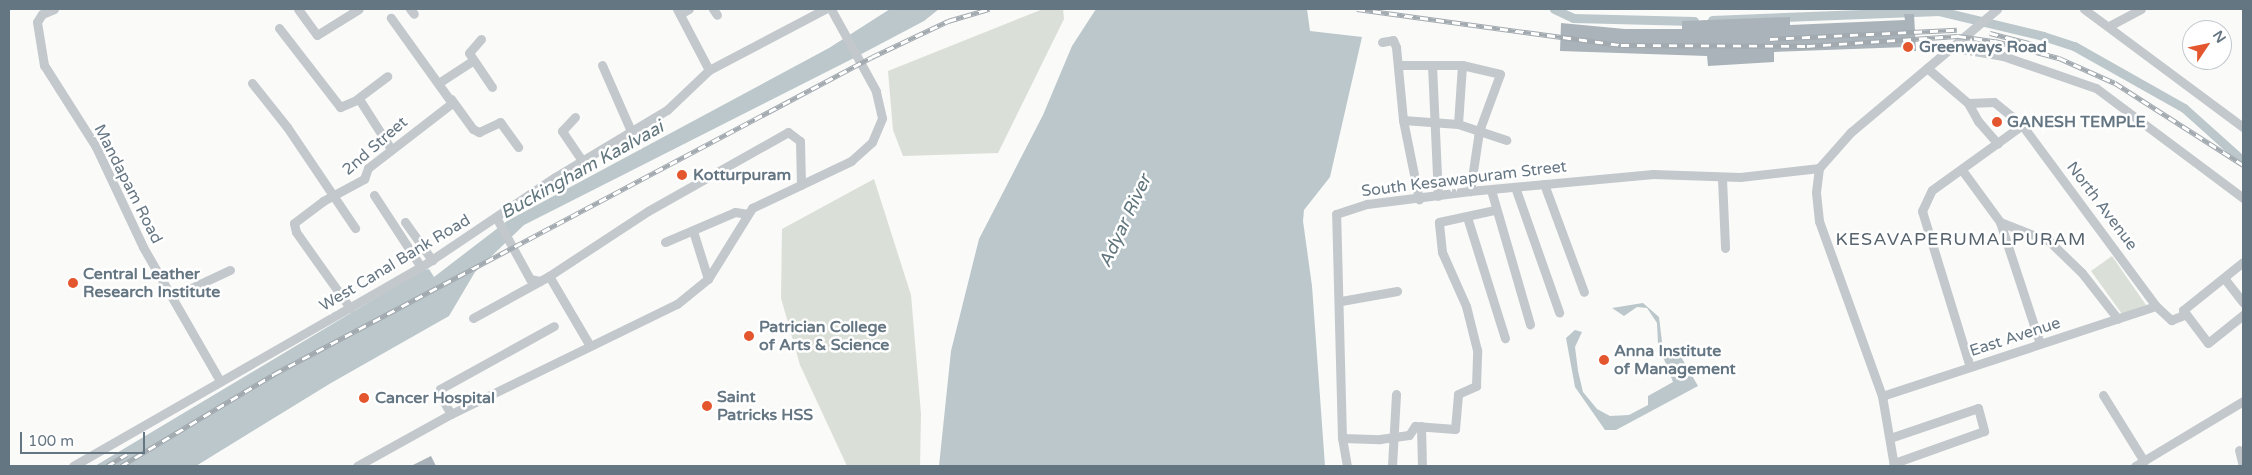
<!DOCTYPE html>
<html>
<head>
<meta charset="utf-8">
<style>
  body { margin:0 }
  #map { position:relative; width:2252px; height:475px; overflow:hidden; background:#fafaf8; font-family:"Varela Round",sans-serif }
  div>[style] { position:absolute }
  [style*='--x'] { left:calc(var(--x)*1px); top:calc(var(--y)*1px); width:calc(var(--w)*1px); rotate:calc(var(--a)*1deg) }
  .green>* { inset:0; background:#dadfd7 }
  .water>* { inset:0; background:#bbc7cb }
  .canal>* { height:9px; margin:-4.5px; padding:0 4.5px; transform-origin:4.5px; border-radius:4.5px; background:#bbc7cb }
  .building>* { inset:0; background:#aab3b9 }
  .minor>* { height:9px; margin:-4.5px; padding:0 4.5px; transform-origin:4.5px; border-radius:4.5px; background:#c3c8cc }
  .rail>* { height:4.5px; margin-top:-2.25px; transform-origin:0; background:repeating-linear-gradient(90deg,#fff 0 8px,#a2aab0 0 16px); box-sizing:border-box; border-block:1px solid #a2aab0 }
  .dots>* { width:14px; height:14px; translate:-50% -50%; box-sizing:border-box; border:2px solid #fff; border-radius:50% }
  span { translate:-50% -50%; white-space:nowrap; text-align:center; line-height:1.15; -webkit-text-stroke:5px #fff; paint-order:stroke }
  .poi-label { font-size:16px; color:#657683; font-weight:700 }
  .left { translate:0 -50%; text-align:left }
  .street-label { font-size:16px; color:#657683 }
  .water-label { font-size:18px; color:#60757c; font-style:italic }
  .neighbourhood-label { font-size:18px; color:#57646e; letter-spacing:1px }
  .frame { position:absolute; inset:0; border:10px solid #657683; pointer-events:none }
  .north { position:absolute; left:2182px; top:20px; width:50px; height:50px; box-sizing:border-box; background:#fff; border:1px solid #c1c8cd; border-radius:50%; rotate:56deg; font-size:14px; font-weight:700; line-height:20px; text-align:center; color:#657683 }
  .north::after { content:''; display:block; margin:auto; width:18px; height:22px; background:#e4572e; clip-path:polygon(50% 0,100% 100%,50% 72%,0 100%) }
  .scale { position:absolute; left:20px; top:432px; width:125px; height:22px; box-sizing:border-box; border:2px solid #657683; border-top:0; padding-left:6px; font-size:15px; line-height:18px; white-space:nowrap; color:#657683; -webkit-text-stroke:4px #fff; paint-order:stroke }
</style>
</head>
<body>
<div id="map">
  <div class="green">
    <i style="clip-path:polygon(1043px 9px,1063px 9px,1064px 19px,998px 153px,903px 156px,893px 130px,888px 71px)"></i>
    <i style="clip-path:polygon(874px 179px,911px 295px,921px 414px,920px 466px,847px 466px,800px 365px,781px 298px,782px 229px)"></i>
    <i style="clip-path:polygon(2112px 256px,2146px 305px,2122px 314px,2091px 271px)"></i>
  </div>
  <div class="water">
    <i style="clip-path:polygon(890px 9px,939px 9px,924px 21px,852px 59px,524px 225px,475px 272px,449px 316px,331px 383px,196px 466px,95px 466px,421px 271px,429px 269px,434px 277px,507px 221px,829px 48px)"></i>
    <i style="clip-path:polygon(1096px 9px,1307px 9px,1310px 31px,1362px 37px,1330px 177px,1304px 210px,1303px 221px,1312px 286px,1325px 466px,939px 466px,951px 351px,979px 239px,1043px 115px,1072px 46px)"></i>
    <i style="clip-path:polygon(1643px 303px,1659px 317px,1663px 350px,1680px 355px,1698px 386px,1616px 430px,1605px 430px,1575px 387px,1566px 338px,1575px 330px,1582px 332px,1575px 347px,1578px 371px,1583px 392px,1597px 409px,1610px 416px,1629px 415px,1648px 405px,1648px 396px,1673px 382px,1658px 344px,1657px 323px,1647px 308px,1637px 307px,1624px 316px,1612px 308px)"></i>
  </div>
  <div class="canal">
    <i style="--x:1554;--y:9;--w:21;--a:25"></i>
    <i style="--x:1573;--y:18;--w:121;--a:1.4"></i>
    <i style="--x:1712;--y:20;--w:227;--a:-2.3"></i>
    <i style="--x:1939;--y:11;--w:107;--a:13.5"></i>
    <i style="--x:2043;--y:36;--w:33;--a:18"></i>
    <i style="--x:2074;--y:46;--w:126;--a:29.4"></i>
    <i style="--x:2184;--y:108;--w:79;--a:41.9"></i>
  </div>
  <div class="building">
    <i style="clip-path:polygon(1904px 14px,1914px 14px,1916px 51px,1907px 51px,1907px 47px,1774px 52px,1774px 62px,1708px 66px,1707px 56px,1560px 51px,1561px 23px,1625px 29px,1682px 29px,1682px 21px,1790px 17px,1790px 25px,1905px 20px)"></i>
    <i style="clip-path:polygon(431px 456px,436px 466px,411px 466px)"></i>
  </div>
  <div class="minor">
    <i style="--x:54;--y:9;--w:13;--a:157"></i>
    <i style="--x:42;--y:14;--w:9;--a:122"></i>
    <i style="--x:37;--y:22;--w:44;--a:80.8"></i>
    <i style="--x:44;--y:65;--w:97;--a:57.6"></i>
    <i style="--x:96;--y:147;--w:110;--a:64.8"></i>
    <i style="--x:143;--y:247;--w:155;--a:60.1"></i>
    <i style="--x:298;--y:9;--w:32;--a:54"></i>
    <i style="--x:317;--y:35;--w:49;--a:-31.8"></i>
    <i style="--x:410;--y:9;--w:6;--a:51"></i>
    <i style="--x:677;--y:9;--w:69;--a:62.3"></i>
    <i style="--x:713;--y:9;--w:7;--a:56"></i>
    <i style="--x:2084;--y:9;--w:198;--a:36.6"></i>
    <i style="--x:680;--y:14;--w:10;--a:-29"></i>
    <i style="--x:2109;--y:26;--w:36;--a:-28"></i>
    <i style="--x:279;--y:28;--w:100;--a:52.3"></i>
    <i style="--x:340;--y:107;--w:21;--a:-23"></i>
    <i style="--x:359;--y:99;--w:59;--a:57.4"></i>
    <i style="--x:481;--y:39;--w:18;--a:131"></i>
    <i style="--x:469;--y:53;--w:41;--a:55.9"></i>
    <i style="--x:1382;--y:42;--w:11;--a:-10"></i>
    <i style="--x:1393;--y:40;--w:8;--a:67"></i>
    <i style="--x:1396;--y:47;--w:73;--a:84.5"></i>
    <i style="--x:1403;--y:120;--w:81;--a:78.6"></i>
    <i style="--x:1950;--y:47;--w:54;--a:9.6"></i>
    <i style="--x:2003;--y:56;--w:98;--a:19"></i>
    <i style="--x:2096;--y:88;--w:184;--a:36.8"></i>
    <i style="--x:602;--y:65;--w:72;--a:66.3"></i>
    <i style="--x:1399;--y:65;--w:63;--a:0"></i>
    <i style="--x:1462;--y:65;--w:39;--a:13"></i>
    <i style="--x:1500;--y:74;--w:61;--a:110.2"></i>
    <i style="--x:1479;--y:131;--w:61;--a:98.5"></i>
    <i style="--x:1432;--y:65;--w:131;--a:87.4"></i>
    <i style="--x:1927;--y:68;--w:54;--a:40.5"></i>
    <i style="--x:1968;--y:103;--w:26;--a:-2"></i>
    <i style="--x:1994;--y:102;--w:36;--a:39"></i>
    <i style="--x:2022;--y:125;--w:225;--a:53.5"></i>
    <i style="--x:2156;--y:306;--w:21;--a:43"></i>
    <i style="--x:2171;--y:320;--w:14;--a:-21"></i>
    <i style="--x:440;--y:82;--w:38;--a:-33"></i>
    <i style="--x:252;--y:83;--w:56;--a:51.5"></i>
    <i style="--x:287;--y:127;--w:122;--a:56"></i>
    <i style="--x:357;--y:99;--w:38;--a:-37"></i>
    <i style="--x:451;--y:99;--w:37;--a:54"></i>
    <i style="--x:473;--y:129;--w:7;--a:27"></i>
    <i style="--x:479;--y:132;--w:23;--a:-25"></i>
    <i style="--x:500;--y:122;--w:31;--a:54"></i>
    <i style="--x:1968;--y:103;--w:21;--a:61"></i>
    <i style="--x:1978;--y:121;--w:30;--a:49"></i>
    <i style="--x:575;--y:117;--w:19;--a:133"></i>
    <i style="--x:562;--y:131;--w:36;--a:56"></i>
    <i style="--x:1403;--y:120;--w:55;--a:4.2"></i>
    <i style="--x:1458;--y:124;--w:51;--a:18.4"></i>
    <i style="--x:1458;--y:124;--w:59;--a:-86.1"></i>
    <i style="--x:1962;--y:170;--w:64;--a:53.8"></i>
    <i style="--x:2000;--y:222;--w:128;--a:71.8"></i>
    <i style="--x:1722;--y:178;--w:70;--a:87.5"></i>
    <i style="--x:1544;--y:184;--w:115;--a:69.7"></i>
    <i style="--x:1515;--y:187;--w:133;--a:70.6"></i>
    <i style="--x:1491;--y:190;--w:140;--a:73.8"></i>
    <i style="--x:374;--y:195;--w:86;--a:56.9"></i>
    <i style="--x:1467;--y:217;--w:127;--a:72.6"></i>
    <i style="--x:497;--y:219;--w:68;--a:61.2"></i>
    <i style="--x:530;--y:279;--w:10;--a:11"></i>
    <i style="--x:405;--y:222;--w:47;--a:54.6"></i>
    <i style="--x:2000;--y:222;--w:53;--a:21.2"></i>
    <i style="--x:2049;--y:241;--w:46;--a:44.1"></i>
    <i style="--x:2082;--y:273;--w:58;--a:52"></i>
    <i style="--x:693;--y:231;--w:50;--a:72.6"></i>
    <i style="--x:665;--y:242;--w:76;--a:-23.2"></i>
    <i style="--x:735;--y:212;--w:13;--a:9"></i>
    <i style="--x:2243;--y:262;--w:77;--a:141.3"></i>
    <i style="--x:2183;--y:310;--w:41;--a:52.9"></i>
    <i style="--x:2208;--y:343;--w:45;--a:-38.7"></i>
    <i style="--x:549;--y:276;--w:81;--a:59.6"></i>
    <i style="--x:2224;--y:278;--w:31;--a:52"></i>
    <i style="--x:172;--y:297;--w:64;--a:-25"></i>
    <i style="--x:1341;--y:301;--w:57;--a:-10.1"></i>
    <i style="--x:350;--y:308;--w:93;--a:-125.4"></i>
    <i style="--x:296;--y:232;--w:9;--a:-103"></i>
    <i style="--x:294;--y:223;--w:36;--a:-37"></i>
    <i style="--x:323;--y:201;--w:47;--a:-28.2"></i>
    <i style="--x:364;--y:179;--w:12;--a:-70"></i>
    <i style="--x:368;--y:168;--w:106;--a:-37.7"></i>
    <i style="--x:452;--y:103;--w:105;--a:-125.7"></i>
    <i style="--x:473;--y:318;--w:87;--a:-28.9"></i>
    <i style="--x:549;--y:276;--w:118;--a:-33.3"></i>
    <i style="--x:648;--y:211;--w:161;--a:-29.4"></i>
    <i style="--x:788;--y:132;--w:15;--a:37"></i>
    <i style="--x:800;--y:141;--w:44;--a:88.7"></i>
    <i style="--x:1970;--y:367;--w:163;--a:-107.1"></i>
    <i style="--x:1922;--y:211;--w:23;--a:-65"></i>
    <i style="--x:1932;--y:190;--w:111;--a:-35.8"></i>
    <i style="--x:2103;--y:395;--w:78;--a:58.2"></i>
    <i style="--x:1882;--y:396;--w:288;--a:-18.2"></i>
    <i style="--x:451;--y:414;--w:23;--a:-121"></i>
    <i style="--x:439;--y:394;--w:5;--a:-79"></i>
    <i style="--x:440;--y:389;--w:130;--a:-28.9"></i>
    <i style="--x:1421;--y:426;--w:40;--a:88.6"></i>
    <i style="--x:1342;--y:438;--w:38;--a:2"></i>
    <i style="--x:1380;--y:439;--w:29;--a:-8"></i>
    <i style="--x:1409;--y:435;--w:11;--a:-56"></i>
    <i style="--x:1415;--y:426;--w:40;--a:4.3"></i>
    <i style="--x:1455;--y:429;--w:35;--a:-85"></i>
    <i style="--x:1458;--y:394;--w:20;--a:-24"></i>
    <i style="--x:1476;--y:386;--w:36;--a:-88"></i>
    <i style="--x:1477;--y:350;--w:45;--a:-104"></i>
    <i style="--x:1466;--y:306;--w:59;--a:-114"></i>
    <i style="--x:1442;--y:252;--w:30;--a:-96"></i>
    <i style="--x:1439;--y:222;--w:56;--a:-12.3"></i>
    <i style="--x:1890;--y:438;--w:93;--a:-18.8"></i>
    <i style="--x:1978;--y:408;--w:24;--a:75"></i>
    <i style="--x:1984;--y:431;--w:96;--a:160.4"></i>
    <i style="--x:2239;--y:450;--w:16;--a:76"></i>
    <i style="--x:73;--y:466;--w:401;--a:-29.8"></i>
    <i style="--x:421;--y:267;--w:161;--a:-33.9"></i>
    <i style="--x:555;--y:177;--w:131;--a:-30.9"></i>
    <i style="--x:667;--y:110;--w:58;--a:-43.6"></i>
    <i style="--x:709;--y:70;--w:131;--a:-27.7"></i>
    <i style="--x:357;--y:466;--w:107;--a:-29"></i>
    <i style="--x:451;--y:414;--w:251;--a:-26"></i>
    <i style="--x:677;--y:304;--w:40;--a:-39"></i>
    <i style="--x:708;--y:279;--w:84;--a:-58.2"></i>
    <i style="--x:752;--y:208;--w:110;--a:-25.4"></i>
    <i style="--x:851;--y:161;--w:28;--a:-42"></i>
    <i style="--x:872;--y:142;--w:26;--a:-67"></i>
    <i style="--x:882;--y:118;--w:28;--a:-103"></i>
    <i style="--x:876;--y:91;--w:94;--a:-118.8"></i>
    <i style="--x:1347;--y:466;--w:28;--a:-100"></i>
    <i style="--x:1342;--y:438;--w:224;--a:-91.5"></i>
    <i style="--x:1336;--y:214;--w:33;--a:-18"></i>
    <i style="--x:1367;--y:204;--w:104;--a:-7.2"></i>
    <i style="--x:1470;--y:191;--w:184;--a:-5.3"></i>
    <i style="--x:1653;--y:174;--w:87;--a:2"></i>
    <i style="--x:1740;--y:177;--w:80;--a:-6.5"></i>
    <i style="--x:1392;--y:466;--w:72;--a:-86.8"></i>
    <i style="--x:1894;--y:466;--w:71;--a:-99.7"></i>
    <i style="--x:1882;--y:396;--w:186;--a:-109.8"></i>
    <i style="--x:1819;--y:221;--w:29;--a:-96"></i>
    <i style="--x:1816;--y:192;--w:24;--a:-83"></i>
    <i style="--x:1819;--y:168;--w:48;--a:-48.4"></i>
    <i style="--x:1851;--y:132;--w:191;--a:-40.1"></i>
    <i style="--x:2135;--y:466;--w:126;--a:-31"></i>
  </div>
  <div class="rail">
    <i style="--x:1357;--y:9;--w:266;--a:7.8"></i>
    <i style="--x:1621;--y:45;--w:186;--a:0.3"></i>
    <i style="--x:1807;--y:46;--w:151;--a:-3.8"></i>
    <i style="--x:1958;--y:36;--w:37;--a:8"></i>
    <i style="--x:1995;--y:41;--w:66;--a:14.9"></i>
    <i style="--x:2059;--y:58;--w:61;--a:24.1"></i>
    <i style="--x:2115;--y:83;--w:152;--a:32.6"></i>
    <i style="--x:1990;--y:33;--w:53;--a:14.3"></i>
    <i style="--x:1770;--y:39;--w:187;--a:-2.8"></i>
    <i style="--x:107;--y:466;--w:23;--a:-31"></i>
    <i style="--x:121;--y:466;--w:179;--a:-31"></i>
    <i style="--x:274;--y:374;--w:677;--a:-27.93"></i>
    <i style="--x:872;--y:57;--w:84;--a:-25.3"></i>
    <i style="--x:948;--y:21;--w:43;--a:-16.3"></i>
  </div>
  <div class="dots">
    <i style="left:1908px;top:47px;background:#e4572e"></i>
    <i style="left:1997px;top:122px;background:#e4572e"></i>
    <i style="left:682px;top:175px;background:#e4572e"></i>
    <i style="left:73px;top:283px;background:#e4572e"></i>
    <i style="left:749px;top:336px;background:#e4572e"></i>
    <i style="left:1604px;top:360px;background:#e4572e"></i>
    <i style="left:364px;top:398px;background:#e4572e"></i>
    <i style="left:707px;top:406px;background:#e4572e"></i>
  </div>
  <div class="poi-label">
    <span class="left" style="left:1919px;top:47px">Greenways Road</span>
    <span class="left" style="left:2007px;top:122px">GANESH TEMPLE</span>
    <span class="left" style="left:693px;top:175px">Kotturpuram</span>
    <span class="left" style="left:83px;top:283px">Central Leather<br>Research Institute</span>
    <span class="left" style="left:759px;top:336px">Patrician College<br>of Arts &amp; Science</span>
    <span class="left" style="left:1614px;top:360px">Anna Institute<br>of Management</span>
    <span class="left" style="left:717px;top:406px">Saint<br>Patricks HSS</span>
    <span class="left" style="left:375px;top:398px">Cancer Hospital</span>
  </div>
  <div class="street-label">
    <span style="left:375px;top:146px;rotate:-41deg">2nd Street</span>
    <span style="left:1464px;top:179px;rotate:-7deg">South Kesawapuram Street</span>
    <span style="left:128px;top:184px;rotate:63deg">Mandapam Road</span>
    <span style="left:2102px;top:206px;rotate:53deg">North Avenue</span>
    <span style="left:395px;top:263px;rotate:-31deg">West Canal Bank Road</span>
    <span style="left:2015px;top:337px;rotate:-18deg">East Avenue</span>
  </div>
  <div class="water-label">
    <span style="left:582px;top:170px;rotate:-29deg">Buckingham Kaalvaai</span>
    <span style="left:1125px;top:221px;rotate:-65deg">Adyar River</span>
  </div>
  <div class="neighbourhood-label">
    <span style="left:1961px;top:239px">KESAVAPERUMALPURAM</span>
  </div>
  <div class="frame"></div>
  <div class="north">N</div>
  <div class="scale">100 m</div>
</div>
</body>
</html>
